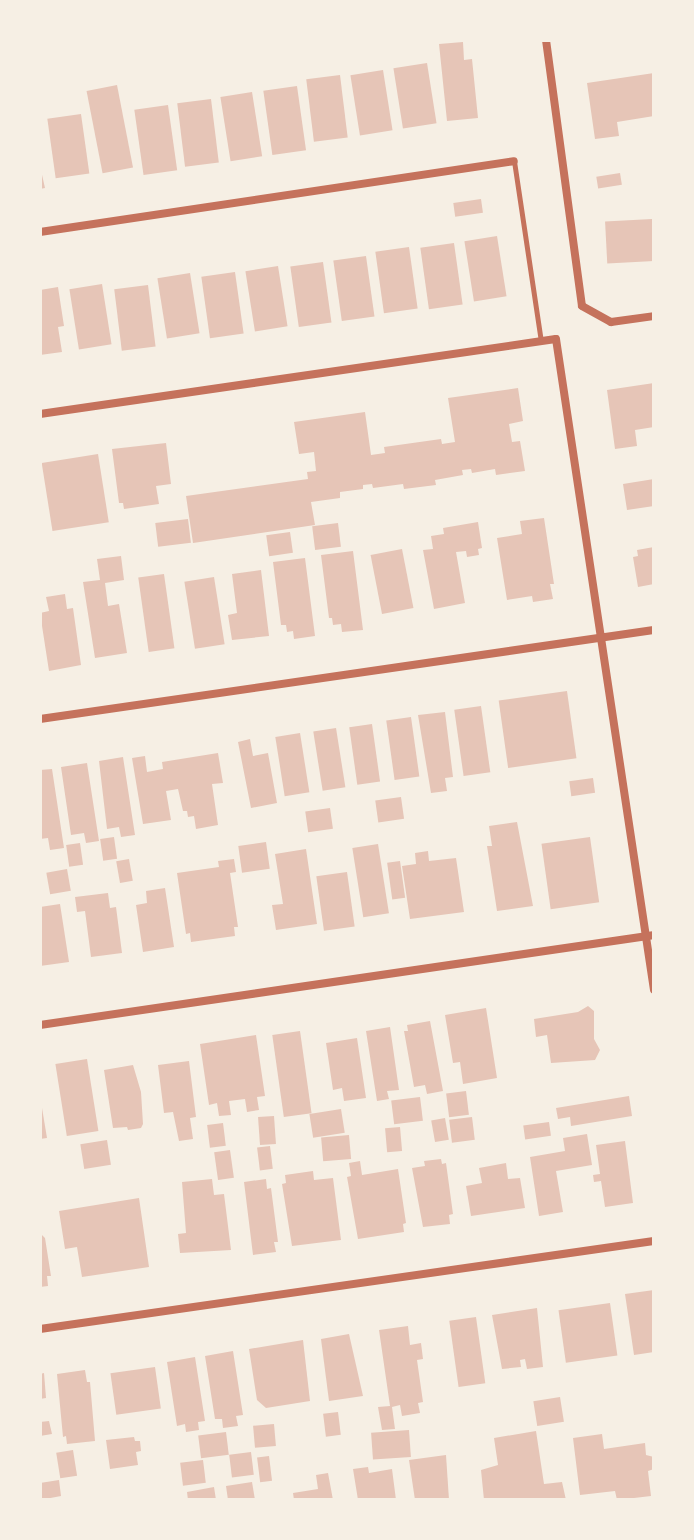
<!DOCTYPE html>
<html>
<head>
<meta charset="utf-8">
<style>
  body { margin:0 }
  #map { position:relative; width:694px; height:1540px; overflow:hidden; background:#f6efe4; font-family:Cabin,sans-serif }
  div>[style] { position:absolute }
  [style*='--x'] { left:calc(var(--x)*1px); top:calc(var(--y)*1px); width:calc(var(--w)*1px); rotate:calc(var(--a)*1deg) }
  .building>* { inset:0; background:#e6c5b7; transform-origin:0 0 }
  .service>* { height:5px; margin:-2.5px; padding:0 2.5px; transform-origin:2.5px; border-radius:2.5px; background:#c5725c }
  .minor>* { height:8px; margin:-4px; padding:0 4px; transform-origin:4px; border-radius:4px; background:#c5725c }
  span { translate:-50% -50%; white-space:nowrap; text-align:center; line-height:1.15; -webkit-text-stroke:6px #f6efe4; paint-order:stroke }
  .frame { position:absolute; inset:0; border:42px solid #f6efe4; pointer-events:none }
</style>
</head>
<body>
<div id="map">
  <div class="building">
    <i style="clip-path:polygon(463px 42px,464px 60px,472px 59px,478px 118px,447px 121px,439px 44px)"></i>
    <i style="left:427px;top:63px;width:61px;height:34px;rotate:81deg"></i>
    <i style="left:383px;top:70px;width:61px;height:33px;rotate:81deg"></i>
    <i style="clip-path:polygon(654px 73px,654px 116px,617px 122px,619px 136px,595px 139px,587px 83px)"></i>
    <i style="left:340px;top:75px;width:63px;height:34px;rotate:83deg"></i>
    <i style="left:117px;top:85px;width:84px;height:31px;rotate:79deg"></i>
    <i style="left:297px;top:86px;width:65px;height:34px;rotate:82deg"></i>
    <i style="left:252px;top:92px;width:65px;height:32px;rotate:81deg"></i>
    <i style="left:211px;top:99px;width:64px;height:34px;rotate:83deg"></i>
    <i style="left:168px;top:105px;width:66px;height:34px;rotate:82deg"></i>
    <i style="left:81px;top:114px;width:60px;height:34px;rotate:82deg"></i>
    <i style="clip-path:polygon(40px 166px,45px 188px,40px 189px)"></i>
    <i style="left:620px;top:173px;width:12px;height:24px;rotate:81deg"></i>
    <i style="left:481px;top:199px;width:14px;height:28px;rotate:82deg"></i>
    <i style="left:652px;top:219px;width:42px;height:47px;rotate:87deg"></i>
    <i style="left:497px;top:236px;width:61px;height:33px;rotate:81deg"></i>
    <i style="left:454px;top:243px;width:62px;height:34px;rotate:82deg"></i>
    <i style="left:409px;top:247px;width:62px;height:34px;rotate:82deg"></i>
    <i style="left:366px;top:256px;width:61px;height:33px;rotate:82deg"></i>
    <i style="left:323px;top:262px;width:61px;height:33px;rotate:82deg"></i>
    <i style="left:278px;top:266px;width:61px;height:33px;rotate:81deg"></i>
    <i style="left:235px;top:272px;width:62px;height:34px;rotate:82deg"></i>
    <i style="left:190px;top:273px;width:61px;height:33px;rotate:81deg"></i>
    <i style="left:102px;top:284px;width:61px;height:33px;rotate:81deg"></i>
    <i style="left:148px;top:285px;width:62px;height:34px;rotate:83deg"></i>
    <i style="clip-path:polygon(58px 287px,64px 326px,58px 327px,62px 352px,40px 355px,40px 290px)"></i>
    <i style="clip-path:polygon(654px 383px,654px 427px,635px 430px,637px 446px,615px 449px,607px 390px)"></i>
    <i style="clip-path:polygon(518px 388px,523px 421px,509px 424px,512px 442px,520px 441px,525px 471px,496px 475px,495px 469px,472px 473px,471px 469px,462px 470px,463px 475px,435px 480px,436px 485px,404px 489px,403px 484px,373px 488px,372px 484px,363px 485px,363px 489px,340px 492px,340px 498px,311px 502px,315px 525px,193px 543px,186px 496px,308px 479px,307px 472px,316px 471px,314px 452px,299px 454px,294px 422px,365px 412px,371px 455px,385px 453px,384px 447px,441px 439px,442px 444px,455px 442px,448px 398px)"></i>
    <i style="clip-path:polygon(166px 443px,171px 484px,156px 486px,159px 504px,124px 509px,123px 503px,119px 503px,112px 449px)"></i>
    <i style="left:98px;top:454px;width:69px;height:57px;rotate:81deg"></i>
    <i style="clip-path:polygon(654px 479px,654px 506px,627px 510px,623px 484px)"></i>
    <i style="clip-path:polygon(544px 518px,554px 584px,550px 584px,553px 599px,533px 602px,532px 596px,507px 600px,497px 538px,522px 534px,520px 521px)"></i>
    <i style="left:188px;top:519px;width:24px;height:33px;rotate:83deg"></i>
    <i style="clip-path:polygon(478px 522px,482px 548px,478px 549px,479px 555px,467px 557px,466px 551px,456px 552px,465px 603px,434px 609px,423px 550px,433px 549px,431px 536px,444px 534px,443px 528px)"></i>
    <i style="left:338px;top:523px;width:24px;height:26px;rotate:83deg"></i>
    <i style="left:290px;top:532px;width:21px;height:24px;rotate:82deg"></i>
    <i style="clip-path:polygon(654px 547px,654px 584px,638px 587px,633px 557px,638px 556px,637px 550px)"></i>
    <i style="left:402px;top:549px;width:60px;height:32px;rotate:79deg"></i>
    <i style="clip-path:polygon(353px 551px,363px 630px,342px 632px,341px 624px,333px 625px,332px 618px,329px 618px,321px 555px)"></i>
    <i style="clip-path:polygon(121px 556px,124px 580px,105px 583px,108px 606px,119px 604px,127px 653px,95px 658px,83px 582px,100px 580px,97px 559px)"></i>
    <i style="clip-path:polygon(305px 558px,315px 636px,294px 639px,293px 631px,287px 632px,286px 625px,281px 625px,273px 562px)"></i>
    <i style="clip-path:polygon(261px 570px,269px 636px,232px 640px,228px 615px,237px 613px,232px 574px)"></i>
    <i style="left:164px;top:574px;width:75px;height:26px;rotate:82deg"></i>
    <i style="left:214px;top:577px;width:68px;height:30px;rotate:81deg"></i>
    <i style="clip-path:polygon(65px 594px,67px 609px,73px 608px,81px 665px,49px 671px,40px 613px,49px 611px,46px 597px)"></i>
    <i style="left:567px;top:691px;width:68px;height:69px;rotate:82deg"></i>
    <i style="left:481px;top:706px;width:67px;height:27px;rotate:82deg"></i>
    <i style="clip-path:polygon(445px 712px,453px 777px,445px 778px,447px 791px,431px 793px,418px 715px)"></i>
    <i style="left:411px;top:717px;width:60px;height:25px;rotate:82deg"></i>
    <i style="left:372px;top:724px;width:58px;height:23px;rotate:82deg"></i>
    <i style="left:336px;top:728px;width:60px;height:23px;rotate:81deg"></i>
    <i style="left:300px;top:733px;width:60px;height:25px;rotate:81deg"></i>
    <i style="clip-path:polygon(250px 739px,253px 756px,268px 753px,277px 803px,251px 808px,238px 742px)"></i>
    <i style="clip-path:polygon(218px 753px,223px 783px,212px 784px,218px 825px,196px 829px,194px 816px,188px 817px,187px 811px,183px 811px,178px 789px,166px 791px,171px 820px,143px 824px,132px 758px,145px 756px,147px 772px,163px 769px,162px 762px)"></i>
    <i style="clip-path:polygon(123px 757px,135px 835px,121px 837px,119px 827px,107px 829px,99px 761px)"></i>
    <i style="clip-path:polygon(87px 763px,99px 841px,86px 843px,84px 833px,71px 835px,61px 767px)"></i>
    <i style="clip-path:polygon(52px 769px,64px 848px,50px 850px,48px 838px,40px 839px,40px 770px)"></i>
    <i style="left:593px;top:778px;width:15px;height:24px;rotate:82deg"></i>
    <i style="left:401px;top:797px;width:22px;height:26px;rotate:82deg"></i>
    <i style="left:330px;top:808px;width:21px;height:25px;rotate:82deg"></i>
    <i style="clip-path:polygon(517px 822px,533px 906px,497px 911px,487px 846px,492px 846px,489px 826px)"></i>
    <i style="left:114px;top:837px;width:22px;height:14px;rotate:82deg"></i>
    <i style="left:590px;top:837px;width:66px;height:49px;rotate:82deg"></i>
    <i style="left:266px;top:842px;width:27px;height:28px;rotate:82deg"></i>
    <i style="left:80px;top:843px;width:22px;height:14px;rotate:82deg"></i>
    <i style="left:378px;top:844px;width:70px;height:26px;rotate:81deg"></i>
    <i style="clip-path:polygon(306px 849px,317px 924px,276px 930px,272px 905px,283px 904px,275px 854px)"></i>
    <i style="clip-path:polygon(428px 851px,429px 861px,456px 858px,464px 912px,410px 919px,402px 866px,416px 864px,415px 853px)"></i>
    <i style="left:129px;top:859px;width:22px;height:13px;rotate:80deg"></i>
    <i style="clip-path:polygon(234px 859px,236px 872px,230px 873px,238px 927px,234px 927px,235px 936px,191px 942px,190px 933px,186px 934px,177px 873px,219px 867px,218px 861px)"></i>
    <i style="left:400px;top:861px;width:37px;height:13px;rotate:82deg"></i>
    <i style="left:67px;top:869px;width:22px;height:21px;rotate:80deg"></i>
    <i style="left:347px;top:872px;width:55px;height:31px;rotate:82deg"></i>
    <i style="clip-path:polygon(165px 888px,174px 947px,143px 952px,136px 905px,147px 903px,146px 891px)"></i>
    <i style="clip-path:polygon(108px 893px,110px 908px,116px 907px,122px 953px,91px 957px,85px 911px,77px 912px,75px 897px)"></i>
    <i style="clip-path:polygon(60px 904px,69px 962px,40px 966px,40px 907px)"></i>
    <i style="clip-path:polygon(588px 1006px,594px 1011px,594px 1039px,600px 1050px,595px 1060px,551px 1063px,547px 1035px,536px 1037px,534px 1019px,578px 1012px)"></i>
    <i style="clip-path:polygon(486px 1008px,497px 1078px,463px 1084px,460px 1062px,453px 1063px,445px 1015px)"></i>
    <i style="clip-path:polygon(430px 1021px,443px 1091px,427px 1094px,425px 1085px,414px 1087px,404px 1031px,408px 1031px,407px 1025px)"></i>
    <i style="clip-path:polygon(390px 1027px,399px 1090px,387px 1091px,389px 1099px,377px 1101px,366px 1031px)"></i>
    <i style="left:300px;top:1031px;width:83px;height:28px;rotate:82deg"></i>
    <i style="clip-path:polygon(256px 1035px,265px 1096px,257px 1097px,259px 1110px,247px 1112px,245px 1099px,229px 1101px,231px 1115px,219px 1116px,217px 1103px,209px 1105px,200px 1044px)"></i>
    <i style="clip-path:polygon(357px 1038px,366px 1098px,344px 1101px,342px 1088px,333px 1090px,326px 1043px)"></i>
    <i style="left:87px;top:1059px;width:73px;height:32px;rotate:81deg"></i>
    <i style="clip-path:polygon(189px 1061px,196px 1117px,190px 1118px,193px 1139px,179px 1141px,173px 1112px,164px 1113px,158px 1065px)"></i>
    <i style="clip-path:polygon(133px 1065px,141px 1092px,143px 1124px,141px 1128px,128px 1130px,127px 1127px,113px 1128px,104px 1070px)"></i>
    <i style="left:466px;top:1091px;width:24px;height:20px;rotate:83deg"></i>
    <i style="clip-path:polygon(40px 1096px,47px 1138px,40px 1139px)"></i>
    <i style="clip-path:polygon(629px 1096px,632px 1116px,571px 1126px,570px 1117px,558px 1119px,556px 1108px)"></i>
    <i style="left:420px;top:1097px;width:24px;height:29px;rotate:83deg"></i>
    <i style="left:341px;top:1109px;width:24px;height:32px;rotate:81deg"></i>
    <i style="left:274px;top:1116px;width:28px;height:16px;rotate:86deg"></i>
    <i style="left:472px;top:1117px;width:23px;height:23px;rotate:83deg"></i>
    <i style="left:445px;top:1118px;width:22px;height:14px;rotate:80deg"></i>
    <i style="left:549px;top:1122px;width:14px;height:26px;rotate:82deg"></i>
    <i style="left:223px;top:1123px;width:23px;height:16px;rotate:83deg"></i>
    <i style="left:400px;top:1127px;width:24px;height:15px;rotate:85deg"></i>
    <i style="clip-path:polygon(587px 1134px,592px 1165px,556px 1171px,563px 1212px,539px 1216px,530px 1157px,565px 1151px,563px 1138px)"></i>
    <i style="left:349px;top:1135px;width:24px;height:28px;rotate:85deg"></i>
    <i style="left:107px;top:1140px;width:25px;height:27px;rotate:81deg"></i>
    <i style="clip-path:polygon(625px 1141px,633px 1203px,605px 1207px,601px 1181px,594px 1182px,593px 1175px,600px 1174px,596px 1145px)"></i>
    <i style="left:270px;top:1146px;width:23px;height:13px;rotate:83deg"></i>
    <i style="left:230px;top:1150px;width:28px;height:16px;rotate:82deg"></i>
    <i style="clip-path:polygon(441px 1159px,442px 1164px,446px 1163px,453px 1214px,449px 1215px,450px 1224px,423px 1227px,412px 1168px,425px 1166px,424px 1161px)"></i>
    <i style="clip-path:polygon(360px 1161px,362px 1175px,398px 1169px,406px 1223px,403px 1224px,404px 1232px,358px 1239px,347px 1177px,351px 1176px,349px 1163px)"></i>
    <i style="clip-path:polygon(506px 1163px,508px 1179px,520px 1178px,525px 1208px,471px 1216px,466px 1186px,482px 1183px,479px 1168px)"></i>
    <i style="clip-path:polygon(313px 1171px,314px 1180px,333px 1178px,341px 1240px,292px 1246px,282px 1184px,286px 1183px,285px 1175px)"></i>
    <i style="clip-path:polygon(212px 1179px,214px 1195px,224px 1194px,231px 1250px,180px 1253px,178px 1234px,186px 1233px,182px 1182px)"></i>
    <i style="clip-path:polygon(266px 1179px,267px 1189px,271px 1188px,278px 1242px,274px 1242px,276px 1252px,253px 1255px,244px 1182px)"></i>
    <i style="clip-path:polygon(139px 1198px,149px 1267px,82px 1277px,77px 1247px,65px 1249px,59px 1211px)"></i>
    <i style="clip-path:polygon(40px 1233px,45px 1238px,51px 1276px,47px 1276px,48px 1286px,40px 1287px)"></i>
    <i style="clip-path:polygon(654px 1290px,654px 1352px,634px 1355px,625px 1294px)"></i>
    <i style="left:610px;top:1303px;width:53px;height:52px;rotate:82deg"></i>
    <i style="clip-path:polygon(537px 1308px,543px 1367px,527px 1369px,525px 1359px,520px 1360px,521px 1367px,502px 1369px,492px 1315px)"></i>
    <i style="left:476px;top:1317px;width:67px;height:27px;rotate:82deg"></i>
    <i style="clip-path:polygon(408px 1326px,410px 1345px,421px 1343px,423px 1359px,417px 1360px,423px 1402px,418px 1403px,420px 1413px,402px 1416px,400px 1405px,392px 1407px,395px 1429px,382px 1430px,378px 1407px,390px 1406px,379px 1330px)"></i>
    <i style="clip-path:polygon(349px 1334px,363px 1396px,329px 1401px,321px 1339px)"></i>
    <i style="clip-path:polygon(303px 1340px,310px 1401px,266px 1408px,257px 1400px,249px 1349px)"></i>
    <i style="clip-path:polygon(233px 1351px,243px 1415px,236px 1416px,238px 1426px,223px 1428px,222px 1419px,215px 1419px,205px 1356px)"></i>
    <i style="clip-path:polygon(195px 1357px,205px 1421px,198px 1422px,199px 1430px,186px 1432px,185px 1424px,177px 1426px,167px 1362px)"></i>
    <i style="left:155px;top:1367px;width:42px;height:45px;rotate:82deg"></i>
    <i style="clip-path:polygon(85px 1370px,87px 1382px,90px 1382px,95px 1441px,67px 1444px,66px 1436px,63px 1437px,57px 1374px)"></i>
    <i style="clip-path:polygon(44px 1373px,46px 1398px,40px 1399px,40px 1374px)"></i>
    <i style="left:560px;top:1397px;width:25px;height:27px;rotate:81deg"></i>
    <i style="left:338px;top:1412px;width:23px;height:15px;rotate:83deg"></i>
    <i style="clip-path:polygon(49px 1421px,52px 1434px,40px 1436px,40px 1422px)"></i>
    <i style="left:274px;top:1424px;width:22px;height:21px;rotate:85deg"></i>
    <i style="left:409px;top:1430px;width:27px;height:38px;rotate:86deg"></i>
    <i style="clip-path:polygon(536px 1431px,544px 1484px,562px 1482px,566px 1500px,484px 1500px,481px 1470px,498px 1465px,494px 1438px)"></i>
    <i style="left:226px;top:1432px;width:23px;height:28px;rotate:83deg"></i>
    <i style="clip-path:polygon(602px 1434px,604px 1449px,645px 1443px,646px 1455px,654px 1457px,654px 1469px,648px 1471px,651px 1496px,617px 1500px,615px 1491px,580px 1495px,573px 1438px)"></i>
    <i style="clip-path:polygon(134px 1437px,135px 1441px,140px 1441px,141px 1451px,136px 1452px,138px 1465px,110px 1469px,106px 1440px)"></i>
    <i style="left:73px;top:1450px;width:26px;height:17px;rotate:81deg"></i>
    <i style="left:251px;top:1452px;width:23px;height:22px;rotate:83deg"></i>
    <i style="clip-path:polygon(446px 1455px,449px 1500px,415px 1500px,409px 1460px)"></i>
    <i style="left:269px;top:1456px;width:25px;height:12px;rotate:83deg"></i>
    <i style="left:203px;top:1460px;width:23px;height:23px;rotate:83deg"></i>
    <i style="clip-path:polygon(368px 1467px,369px 1473px,392px 1469px,396px 1500px,358px 1500px,353px 1469px)"></i>
    <i style="clip-path:polygon(328px 1473px,333px 1500px,294px 1500px,293px 1493px,318px 1489px,316px 1475px)"></i>
    <i style="clip-path:polygon(59px 1480px,61px 1496px,40px 1500px,40px 1483px)"></i>
    <i style="clip-path:polygon(252px 1482px,255px 1500px,228px 1500px,226px 1486px)"></i>
    <i style="clip-path:polygon(214px 1487px,216px 1500px,188px 1500px,187px 1492px)"></i>
  </div>
  <div class="service">
    <i style="--x:514;--y:161;--w:182;--a:81.5"></i>
  </div>
  <div class="minor">
    <i style="--x:546;--y:40;--w:268;--a:82.3"></i>
    <i style="--x:582;--y:306;--w:33;--a:29"></i>
    <i style="--x:611;--y:322;--w:43;--a:-7.9"></i>
    <i style="--x:40;--y:232;--w:479;--a:-8.5"></i>
    <i style="--x:40;--y:414;--w:521;--a:-8.27"></i>
    <i style="--x:556;--y:339;--w:658;--a:81.44"></i>
    <i style="--x:40;--y:719;--w:620;--a:-8.25"></i>
    <i style="--x:40;--y:1025;--w:621;--a:-8.34"></i>
    <i style="--x:40;--y:1329;--w:620;--a:-8.16"></i>
  </div>
  <div class="frame"></div>
</div>
</body>
</html>
